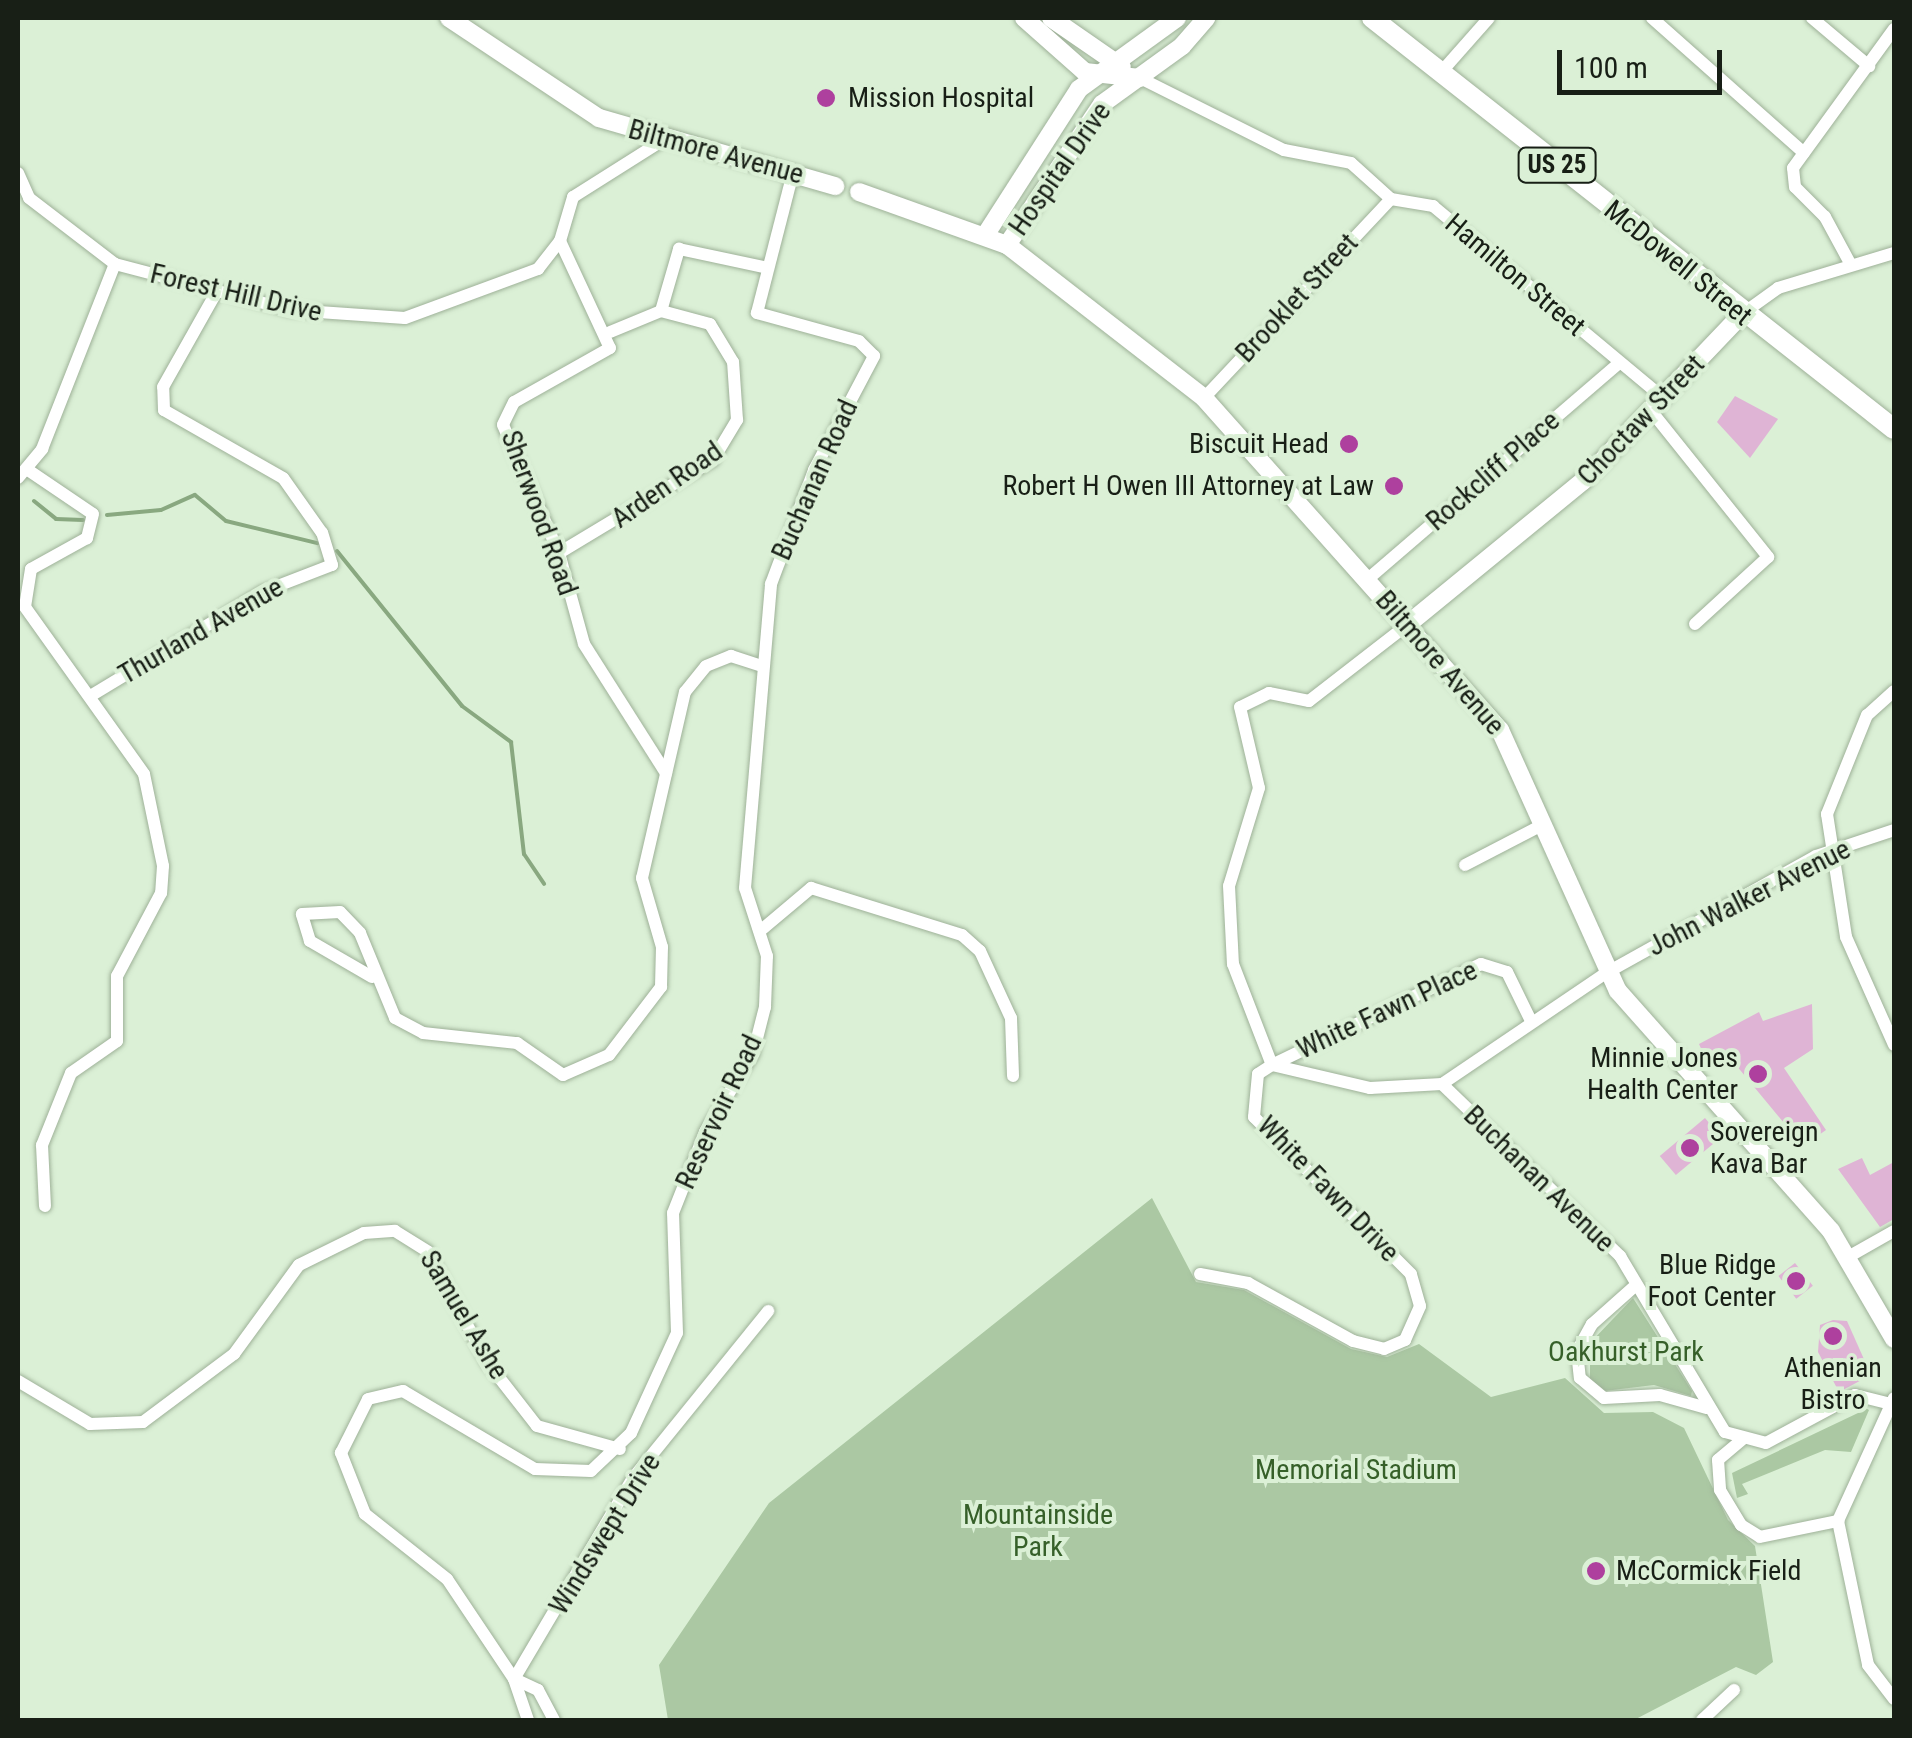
<!DOCTYPE html>
<html>
<head>
<meta charset="utf-8">
<style>
  body { margin:0 }
  #map { position:relative; width:1912px; height:1738px; overflow:hidden; background:#dbf0d6; font-family:"Roboto Condensed",sans-serif }
  div>[style] { position:absolute }
  [style*='--x'] { left:calc(var(--x)*1px); top:calc(var(--y)*1px); width:calc(var(--w)*1px); rotate:calc(var(--a)*1deg) }
  .green>* { inset:0; background:#abc8a3 }
  .stream>* { height:4px; margin:-2px; padding:0 2px; transform-origin:2px; border-radius:2px; background:#89a880 }
  .building>* { inset:0; background:#dfb4d5; transform-origin:0 0 }
  .roads { filter:drop-shadow(0 0 2px #9eb198) drop-shadow(0 0 2px #9eb198) }
  .street>* { height:12px; margin:-6px; padding:0 6px; transform-origin:6px; border-radius:6px; background:#fff }
  .secondary>* { height:18px; margin:-9px; padding:0 9px; transform-origin:9px; border-radius:9px; background:#fff }
  .primary>* { height:20px; margin:-10px; padding:0 10px; transform-origin:10px; border-radius:10px; background:#fff }
  .dots>* { width:28px; height:28px; translate:-50% -50%; box-sizing:border-box; border:5px solid #dbf0d6; border-radius:50% }
  span { translate:-50% -50%; white-space:nowrap; text-align:center; line-height:1.15; -webkit-text-stroke:8px #dbf0d6; paint-order:stroke }
  .shield-label span { padding:2px 8px; background:#dbf0d6; border:2px solid; border-radius:8px; -webkit-text-stroke-width:0 }
  .shield-label { font-size:25px; color:#181f16; font-weight:700 }
  .poi-label { font-size:28px; color:#181f16 }
  .left { translate:0 -50%; text-align:left }
  .right { translate:-100% -50%; text-align:right }
  .street-label { font-size:28px; color:#181f16 }
  .park-label { font-size:28px; color:#366029 }
  .frame { position:absolute; inset:0; border:20px solid #181f16; pointer-events:none }
  .scale { position:absolute; left:1557px; top:50px; width:165px; height:45px; box-sizing:border-box; border:5px solid #181f16; border-top:0; padding-left:12px; font-size:30px; line-height:35px; white-space:nowrap; color:#181f16; -webkit-text-stroke:8px #dbf0d6; paint-order:stroke }
</style>
</head>
<body>
<div id="map">
  <div class="green">
    <i style="clip-path:polygon(1152px 1198px,1196px 1282px,1244px 1290px,1351px 1349px,1387px 1357px,1419px 1344px,1491px 1397px,1565px 1378px,1604px 1413px,1653px 1412px,1684px 1428px,1728px 1520px,1755px 1546px,1773px 1662px,1756px 1675px,1736px 1667px,1634px 1720px,668px 1720px,659px 1665px,769px 1503px)"></i>
    <i style="clip-path:polygon(1633px 1298px,1692px 1391px,1691px 1396px,1654px 1385px,1604px 1391px,1590px 1379px,1590px 1343px)"></i>
    <i style="clip-path:polygon(1858px 1403px,1869px 1410px,1851px 1452px,1825px 1450px,1742px 1484px,1748px 1494px,1737px 1498px,1732px 1473px,1858px 1413px)"></i>
  </div>
  <div class="stream">
    <i style="--x:34;--y:501;--w:28;--a:39"></i>
    <i style="--x:56;--y:519;--w:27;--a:2"></i>
    <i style="--x:107;--y:515;--w:54;--a:-5.3"></i>
    <i style="--x:161;--y:510;--w:37;--a:-24"></i>
    <i style="--x:195;--y:495;--w:40;--a:40"></i>
    <i style="--x:226;--y:521;--w:94;--a:13.6"></i>
    <i style="--x:337;--y:551;--w:199;--a:51.1"></i>
    <i style="--x:462;--y:706;--w:61;--a:36.3"></i>
    <i style="--x:511;--y:742;--w:113;--a:83.4"></i>
    <i style="--x:524;--y:854;--w:36;--a:56"></i>
  </div>
  <div class="building">
    <i style="clip-path:polygon(1735px 396px,1778px 419px,1750px 458px,1717px 422px)"></i>
    <i style="clip-path:polygon(1812px 1004px,1813px 1049px,1784px 1068px,1826px 1130px,1803px 1146px,1726px 1053px,1707px 1062px,1699px 1044px,1759px 1012px,1763px 1021px)"></i>
    <i style="left:1705px;top:1118px;width:25px;height:59px;rotate:50deg"></i>
    <i style="clip-path:polygon(1862px 1158px,1870px 1175px,1894px 1162px,1894px 1219px,1880px 1227px,1838px 1169px)"></i>
    <i style="left:1795px;top:1263px;width:29px;height:21px;rotate:52deg"></i>
    <i style="clip-path:polygon(1833px 1320px,1847px 1321px,1871px 1375px,1839px 1392px,1818px 1352px,1820px 1325px)"></i>
  </div>
  <div class="roads">
    <div class="street">
      <i style="--x:1652;--y:18;--w:203;--a:41.6"></i>
      <i style="--x:1812;--y:18;--w:75;--a:40.1"></i>
      <i style="--x:1443;--y:70;--w:69;--a:-48.5"></i>
      <i style="--x:1140;--y:78;--w:161;--a:26.6"></i>
      <i style="--x:1284;--y:150;--w:68;--a:11"></i>
      <i style="--x:1351;--y:163;--w:54;--a:42"></i>
      <i style="--x:1391;--y:199;--w:43;--a:9.5"></i>
      <i style="--x:1433;--y:206;--w:302;--a:39.8"></i>
      <i style="--x:18;--y:173;--w:27;--a:66"></i>
      <i style="--x:29;--y:198;--w:108;--a:37.5"></i>
      <i style="--x:115;--y:264;--w:181;--a:14.7"></i>
      <i style="--x:290;--y:310;--w:115;--a:4"></i>
      <i style="--x:405;--y:318;--w:142;--a:-20.2"></i>
      <i style="--x:538;--y:269;--w:36;--a:-52"></i>
      <i style="--x:560;--y:241;--w:46;--a:-73.5"></i>
      <i style="--x:573;--y:197;--w:103;--a:-32.3"></i>
      <i style="--x:560;--y:241;--w:118;--a:65"></i>
      <i style="--x:610;--y:348;--w:110;--a:150.6"></i>
      <i style="--x:514;--y:402;--w:25;--a:116"></i>
      <i style="--x:503;--y:425;--w:140;--a:66.4"></i>
      <i style="--x:559;--y:553;--w:94;--a:74.6"></i>
      <i style="--x:584;--y:644;--w:153;--a:57.6"></i>
      <i style="--x:1851;--y:265;--w:55;--a:-118.4"></i>
      <i style="--x:1825;--y:217;--w:42;--a:-135"></i>
      <i style="--x:1795;--y:187;--w:19;--a:-96"></i>
      <i style="--x:1793;--y:168;--w:172;--a:-54"></i>
      <i style="--x:661;--y:311;--w:65;--a:-73.8"></i>
      <i style="--x:679;--y:249;--w:87;--a:12"></i>
      <i style="--x:1742;--y:314;--w:44;--a:-35.8"></i>
      <i style="--x:1778;--y:288;--w:121;--a:-16.8"></i>
      <i style="--x:1204;--y:398;--w:273;--a:-46.8"></i>
      <i style="--x:1652;--y:412;--w:186;--a:51.3"></i>
      <i style="--x:1768;--y:557;--w:99;--a:137.5"></i>
      <i style="--x:28;--y:470;--w:78;--a:34.1"></i>
      <i style="--x:93;--y:514;--w:25;--a:104"></i>
      <i style="--x:87;--y:538;--w:64;--a:151"></i>
      <i style="--x:31;--y:569;--w:38;--a:99"></i>
      <i style="--x:25;--y:607;--w:205;--a:54.5"></i>
      <i style="--x:144;--y:774;--w:94;--a:78.3"></i>
      <i style="--x:163;--y:866;--w:27;--a:94"></i>
      <i style="--x:161;--y:893;--w:94;--a:117.9"></i>
      <i style="--x:117;--y:976;--w:65;--a:90"></i>
      <i style="--x:117;--y:1041;--w:56;--a:145.2"></i>
      <i style="--x:71;--y:1073;--w:78;--a:111.9"></i>
      <i style="--x:42;--y:1145;--w:61;--a:87.2"></i>
      <i style="--x:18;--y:478;--w:38;--a:-50"></i>
      <i style="--x:42;--y:449;--w:199;--a:-68.5"></i>
      <i style="--x:559;--y:553;--w:180;--a:-31.1"></i>
      <i style="--x:713;--y:460;--w:47;--a:-59"></i>
      <i style="--x:737;--y:420;--w:58;--a:-93.9"></i>
      <i style="--x:733;--y:362;--w:44;--a:-121.2"></i>
      <i style="--x:710;--y:324;--w:51;--a:-165.1"></i>
      <i style="--x:661;--y:311;--w:55;--a:157.6"></i>
      <i style="--x:1368;--y:579;--w:331;--a:-40.7"></i>
      <i style="--x:1407;--y:625;--w:124;--a:142.2"></i>
      <i style="--x:1309;--y:701;--w:41;--a:-168.7"></i>
      <i style="--x:1269;--y:693;--w:32;--a:154"></i>
      <i style="--x:1240;--y:707;--w:83;--a:76.8"></i>
      <i style="--x:1259;--y:788;--w:102;--a:107"></i>
      <i style="--x:1229;--y:886;--w:78;--a:87.1"></i>
      <i style="--x:1233;--y:964;--w:108;--a:68.9"></i>
      <i style="--x:1272;--y:1065;--w:232;--a:-25.8"></i>
      <i style="--x:1481;--y:964;--w:27;--a:17"></i>
      <i style="--x:1507;--y:972;--w:55;--a:63.9"></i>
      <i style="--x:1894;--y:691;--w:36;--a:138"></i>
      <i style="--x:1867;--y:715;--w:107;--a:112"></i>
      <i style="--x:1827;--y:814;--w:124;--a:81.2"></i>
      <i style="--x:1846;--y:937;--w:118;--a:66"></i>
      <i style="--x:92;--y:695;--w:199;--a:-31.2"></i>
      <i style="--x:262;--y:592;--w:75;--a:-21.1"></i>
      <i style="--x:332;--y:565;--w:34;--a:-107"></i>
      <i style="--x:322;--y:533;--w:67;--a:-125.3"></i>
      <i style="--x:283;--y:478;--w:137;--a:-150.3"></i>
      <i style="--x:164;--y:410;--w:23;--a:-92"></i>
      <i style="--x:163;--y:387;--w:110;--a:-60.6"></i>
      <i style="--x:1465;--y:865;--w:89;--a:-27.4"></i>
      <i style="--x:760;--y:931;--w:67;--a:-40.1"></i>
      <i style="--x:811;--y:888;--w:158;--a:17.3"></i>
      <i style="--x:962;--y:935;--w:24;--a:42"></i>
      <i style="--x:980;--y:951;--w:74;--a:65.2"></i>
      <i style="--x:1011;--y:1018;--w:58;--a:88"></i>
      <i style="--x:372;--y:977;--w:72;--a:-149.9"></i>
      <i style="--x:310;--y:941;--w:28;--a:-107"></i>
      <i style="--x:302;--y:914;--w:38;--a:-3"></i>
      <i style="--x:340;--y:912;--w:29;--a:46"></i>
      <i style="--x:360;--y:933;--w:92;--a:67.6"></i>
      <i style="--x:395;--y:1018;--w:32;--a:28"></i>
      <i style="--x:423;--y:1033;--w:95;--a:6.1"></i>
      <i style="--x:517;--y:1043;--w:56;--a:34.8"></i>
      <i style="--x:563;--y:1075;--w:50;--a:-23.5"></i>
      <i style="--x:609;--y:1055;--w:86;--a:-52.6"></i>
      <i style="--x:661;--y:987;--w:40;--a:-88.6"></i>
      <i style="--x:662;--y:947;--w:72;--a:-106.2"></i>
      <i style="--x:642;--y:878;--w:191;--a:-77"></i>
      <i style="--x:685;--y:692;--w:33;--a:-51"></i>
      <i style="--x:706;--y:666;--w:27;--a:-22"></i>
      <i style="--x:731;--y:656;--w:32;--a:18"></i>
      <i style="--x:1442;--y:1084;--w:248;--a:44"></i>
      <i style="--x:1620;--y:1256;--w:205;--a:59.2"></i>
      <i style="--x:1725;--y:1432;--w:42;--a:15"></i>
      <i style="--x:1766;--y:1443;--w:101;--a:-28.3"></i>
      <i style="--x:1855;--y:1395;--w:33;--a:14"></i>
      <i style="--x:1848;--y:1257;--w:53;--a:-29.5"></i>
      <i style="--x:1200;--y:1274;--w:49;--a:10.6"></i>
      <i style="--x:1248;--y:1283;--w:120;--a:28.9"></i>
      <i style="--x:1353;--y:1341;--w:32;--a:14"></i>
      <i style="--x:1384;--y:1349;--w:23;--a:-23"></i>
      <i style="--x:1405;--y:1340;--w:37;--a:-66"></i>
      <i style="--x:1420;--y:1306;--w:33;--a:-106"></i>
      <i style="--x:1411;--y:1274;--w:222;--a:-135"></i>
      <i style="--x:1254;--y:1117;--w:43;--a:-84.7"></i>
      <i style="--x:1258;--y:1074;--w:17;--a:-33"></i>
      <i style="--x:1272;--y:1065;--w:101;--a:13.2"></i>
      <i style="--x:1370;--y:1088;--w:72;--a:-3.2"></i>
      <i style="--x:1442;--y:1084;--w:198;--a:-34.1"></i>
      <i style="--x:1606;--y:973;--w:240;--a:-29.1"></i>
      <i style="--x:1816;--y:856;--w:82;--a:-18.4"></i>
      <i style="--x:1636;--y:1285;--w:59;--a:138.4"></i>
      <i style="--x:1592;--y:1324;--w:31;--a:119"></i>
      <i style="--x:1577;--y:1351;--w:27;--a:84"></i>
      <i style="--x:1580;--y:1378;--w:31;--a:40"></i>
      <i style="--x:1604;--y:1398;--w:56;--a:-3.1"></i>
      <i style="--x:1660;--y:1395;--w:49;--a:15.5"></i>
      <i style="--x:18;--y:1381;--w:84;--a:30.8"></i>
      <i style="--x:90;--y:1424;--w:53;--a:-2.2"></i>
      <i style="--x:143;--y:1422;--w:114;--a:-36.8"></i>
      <i style="--x:234;--y:1354;--w:110;--a:-53.9"></i>
      <i style="--x:299;--y:1265;--w:72;--a:-26.2"></i>
      <i style="--x:364;--y:1233;--w:31;--a:-4"></i>
      <i style="--x:395;--y:1231;--w:39;--a:32"></i>
      <i style="--x:428;--y:1252;--w:125;--a:61.8"></i>
      <i style="--x:487;--y:1362;--w:81;--a:52"></i>
      <i style="--x:537;--y:1426;--w:86;--a:15.5"></i>
      <i style="--x:1894;--y:1398;--w:135;--a:114.5"></i>
      <i style="--x:1838;--y:1521;--w:147;--a:78.2"></i>
      <i style="--x:1868;--y:1665;--w:43;--a:52.6"></i>
      <i style="--x:1744;--y:1438;--w:34;--a:140"></i>
      <i style="--x:1718;--y:1460;--w:30;--a:86"></i>
      <i style="--x:1720;--y:1490;--w:41;--a:59"></i>
      <i style="--x:1741;--y:1525;--w:22;--a:32"></i>
      <i style="--x:1760;--y:1537;--w:80;--a:-11.6"></i>
      <i style="--x:528;--y:1720;--w:43;--a:-108.9"></i>
      <i style="--x:514;--y:1679;--w:234;--a:-59.4"></i>
      <i style="--x:633;--y:1478;--w:215;--a:-51"></i>
      <i style="--x:554;--y:1720;--w:34;--a:-118"></i>
      <i style="--x:538;--y:1690;--w:26;--a:-155"></i>
      <i style="--x:514;--y:1679;--w:120;--a:-123.8"></i>
      <i style="--x:447;--y:1579;--w:105;--a:-141.6"></i>
      <i style="--x:365;--y:1514;--w:66;--a:-111.5"></i>
      <i style="--x:341;--y:1453;--w:60;--a:-63.4"></i>
      <i style="--x:368;--y:1399;--w:36;--a:-13"></i>
      <i style="--x:403;--y:1391;--w:153;--a:30.6"></i>
      <i style="--x:535;--y:1469;--w:56;--a:2"></i>
      <i style="--x:591;--y:1471;--w:55;--a:-43.5"></i>
      <i style="--x:631;--y:1433;--w:110;--a:-65.3"></i>
      <i style="--x:677;--y:1333;--w:120;--a:-91.9"></i>
      <i style="--x:673;--y:1213;--w:87;--a:-68.4"></i>
      <i style="--x:705;--y:1132;--w:92;--a:-58.4"></i>
      <i style="--x:753;--y:1054;--w:49;--a:-75.7"></i>
      <i style="--x:765;--y:1007;--w:51;--a:-87.8"></i>
      <i style="--x:767;--y:956;--w:71;--a:-107.9"></i>
      <i style="--x:745;--y:888;--w:305;--a:-85.1"></i>
      <i style="--x:771;--y:584;--w:122;--a:-69.3"></i>
      <i style="--x:814;--y:470;--w:129;--a:-62.2"></i>
      <i style="--x:874;--y:356;--w:21;--a:-135"></i>
      <i style="--x:859;--y:341;--w:106;--a:-164.6"></i>
      <i style="--x:757;--y:313;--w:145;--a:-75.6"></i>
      <i style="--x:1702;--y:1720;--w:44;--a:-43.2"></i>
    </div>
    <div class="secondary">
      <i style="--x:449;--y:18;--w:180;--a:33.7"></i>
      <i style="--x:599;--y:118;--w:246;--a:16.1"></i>
      <i style="--x:1024;--y:18;--w:81;--a:41.5"></i>
      <i style="--x:1085;--y:72;--w:55;--a:6.2"></i>
      <i style="--x:1051;--y:18;--w:86;--a:34.6"></i>
      <i style="--x:859;--y:192;--w:157;--a:19.7"></i>
      <i style="--x:1007;--y:245;--w:249;--a:37.8"></i>
      <i style="--x:1204;--y:398;--w:445;--a:48.3"></i>
      <i style="--x:1500;--y:730;--w:286;--a:65.7"></i>
      <i style="--x:1618;--y:991;--w:321;--a:48.4"></i>
      <i style="--x:1831;--y:1231;--w:125;--a:59.7"></i>
      <i style="--x:986;--y:234;--w:172;--a:-57.3"></i>
      <i style="--x:1079;--y:89;--w:121;--a:-35.9"></i>
      <i style="--x:1007;--y:245;--w:170;--a:-56"></i>
      <i style="--x:1102;--y:104;--w:99;--a:-35.9"></i>
      <i style="--x:1182;--y:46;--w:37;--a:-49"></i>
      <i style="--x:1407;--y:625;--w:227;--a:-39.3"></i>
      <i style="--x:1583;--y:481;--w:231;--a:-46.4"></i>
    </div>
    <div class="primary">
      <i style="--x:1372;--y:18;--w:664;--a:38.22"></i>
    </div>
  </div>
  <div class="dots">
    <i style="left:826px;top:98px;background:#ae409e"></i>
    <i style="left:1349px;top:444px;background:#ae409e"></i>
    <i style="left:1394px;top:486px;background:#ae409e"></i>
    <i style="left:1758px;top:1074px;background:#ae409e"></i>
    <i style="left:1690px;top:1148px;background:#ae409e"></i>
    <i style="left:1796px;top:1281px;background:#ae409e"></i>
    <i style="left:1833px;top:1336px;background:#ae409e"></i>
    <i style="left:1596px;top:1571px;background:#ae409e"></i>
  </div>
  <div class="shield-label">
    <span style="left:1557px;top:165px">US 25</span>
  </div>
  <div class="poi-label">
    <span class="left" style="left:848px;top:98px">Mission Hospital</span>
    <span class="right" style="left:1329px;top:444px">Biscuit Head</span>
    <span class="right" style="left:1374px;top:486px">Robert H Owen III Attorney at Law</span>
    <span class="right" style="left:1738px;top:1074px">Minnie Jones<br>Health Center</span>
    <span class="left" style="left:1710px;top:1148px">Sovereign<br>Kava Bar</span>
    <span class="right" style="left:1776px;top:1281px">Blue Ridge<br>Foot Center</span>
    <span style="left:1833px;top:1384px">Athenian<br>Bistro</span>
    <span class="left" style="left:1616px;top:1571px">McCormick Field</span>
  </div>
  <div class="street-label">
    <span style="left:716px;top:152px;rotate:15deg">Biltmore Avenue</span>
    <span style="left:1060px;top:169px;rotate:-55deg">Hospital Drive</span>
    <span style="left:1678px;top:263px;rotate:39deg">McDowell Street</span>
    <span style="left:1515px;top:275px;rotate:40deg">Hamilton Street</span>
    <span style="left:236px;top:293px;rotate:13deg">Forest Hill Drive</span>
    <span style="left:1297px;top:298px;rotate:-47deg">Brooklet Street</span>
    <span style="left:1641px;top:420px;rotate:-46deg">Choctaw Street</span>
    <span style="left:1493px;top:471px;rotate:-41deg">Rockcliff Place</span>
    <span style="left:815px;top:480px;rotate:-66deg">Buchanan Road</span>
    <span style="left:667px;top:485px;rotate:-35deg">Arden Road</span>
    <span style="left:539px;top:513px;rotate:70deg">Sherwood Road</span>
    <span style="left:201px;top:631px;rotate:-30deg">Thurland Avenue</span>
    <span style="left:1440px;top:663px;rotate:49deg">Biltmore Avenue</span>
    <span style="left:1749px;top:898px;rotate:-27deg">John Walker Avenue</span>
    <span style="left:1387px;top:1010px;rotate:-25deg">White Fawn Place</span>
    <span style="left:719px;top:1112px;rotate:-65deg">Reservoir Road</span>
    <span style="left:1539px;top:1179px;rotate:44deg">Buchanan Avenue</span>
    <span style="left:1328px;top:1189px;rotate:46deg">White Fawn Drive</span>
    <span style="left:464px;top:1315px;rotate:59deg">Samuel Ashe</span>
    <span style="left:605px;top:1534px;rotate:-58deg">Windswept Drive</span>
  </div>
  <div class="park-label">
    <span style="left:1626px;top:1352px">Oakhurst Park</span>
    <span style="left:1356px;top:1470px">Memorial Stadium</span>
    <span style="left:1038px;top:1531px">Mountainside<br>Park</span>
  </div>
  <div class="frame"></div>
  <div class="scale">100 m</div>
</div>
</body>
</html>
